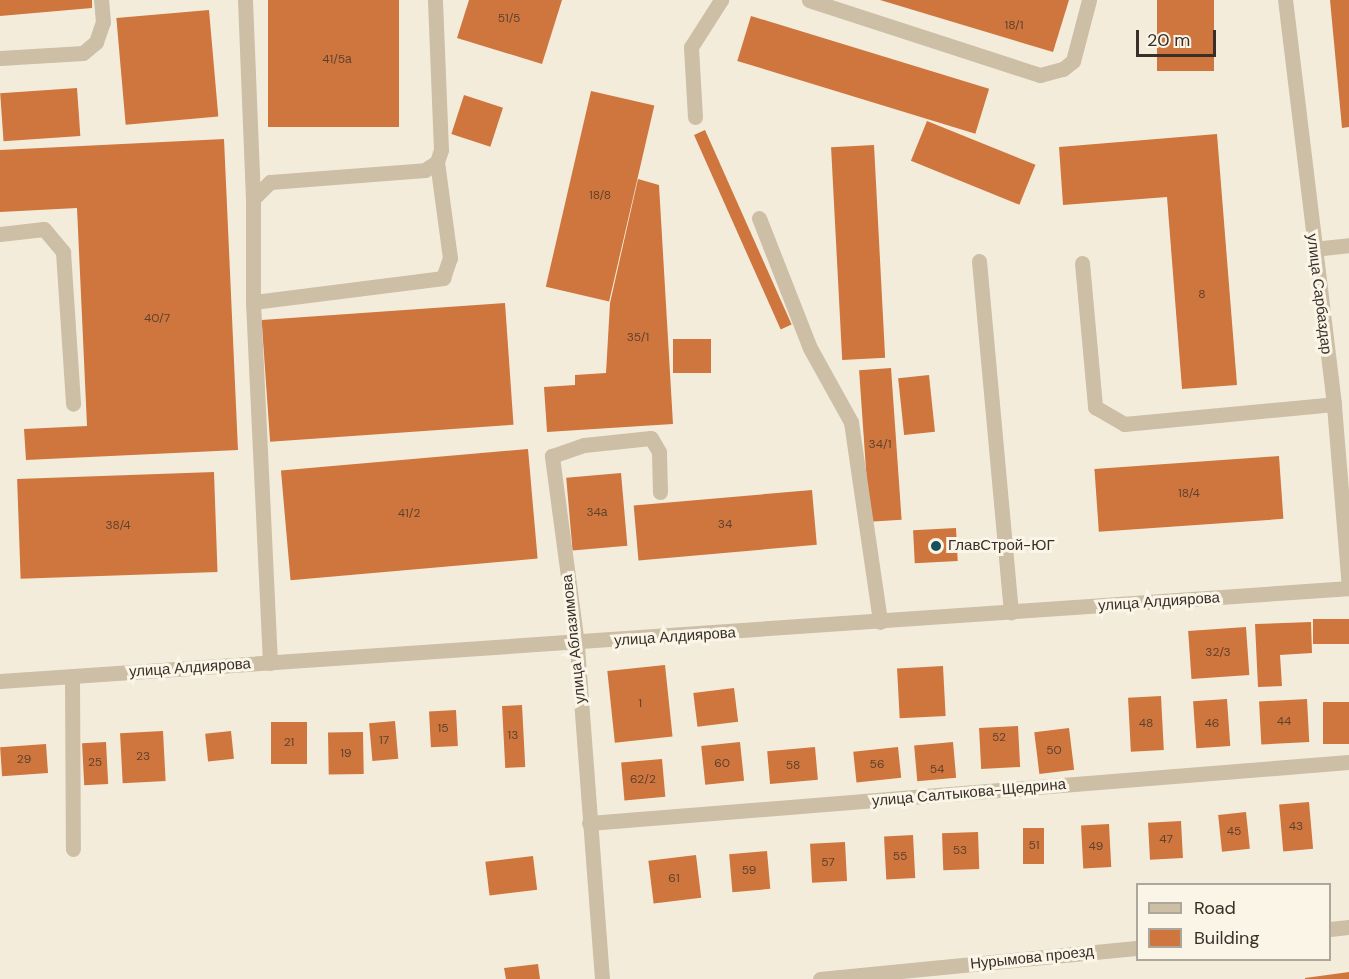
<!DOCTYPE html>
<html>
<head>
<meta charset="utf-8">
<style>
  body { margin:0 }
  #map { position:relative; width:1349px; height:979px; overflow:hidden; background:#f4ecdb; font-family:"DM Sans",sans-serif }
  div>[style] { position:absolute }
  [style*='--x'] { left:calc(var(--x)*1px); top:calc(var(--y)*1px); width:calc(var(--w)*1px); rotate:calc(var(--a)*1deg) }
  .building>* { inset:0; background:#cf763e; transform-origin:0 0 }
  .service>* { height:15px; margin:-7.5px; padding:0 7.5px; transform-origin:7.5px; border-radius:7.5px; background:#cdbea6 }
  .minor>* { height:15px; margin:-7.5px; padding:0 7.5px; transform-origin:7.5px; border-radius:7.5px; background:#cdbea6 }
  .dots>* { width:16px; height:16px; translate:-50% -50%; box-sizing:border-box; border:3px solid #fbf5e8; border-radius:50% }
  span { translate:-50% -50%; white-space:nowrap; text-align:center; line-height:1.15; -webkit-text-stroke:6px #fbf5e8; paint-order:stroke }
  .number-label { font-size:12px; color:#5e412e }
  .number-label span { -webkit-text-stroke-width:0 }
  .street-label { font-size:15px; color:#392f28 }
  .poi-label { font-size:15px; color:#392f28 }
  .left { translate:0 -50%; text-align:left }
  .legend { position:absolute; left:1136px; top:883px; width:195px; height:78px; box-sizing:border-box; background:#fbf5e8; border:2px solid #ada69b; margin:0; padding:8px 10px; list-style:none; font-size:18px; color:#392f28 }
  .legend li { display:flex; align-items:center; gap:12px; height:30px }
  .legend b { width:30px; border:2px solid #ada69b }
  .scale { position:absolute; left:1136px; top:30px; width:80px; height:27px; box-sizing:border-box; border:3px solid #392f28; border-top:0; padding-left:8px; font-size:18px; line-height:21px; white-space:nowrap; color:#392f28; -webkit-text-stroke:4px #fbf5e8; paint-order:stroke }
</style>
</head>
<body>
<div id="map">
  <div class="building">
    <i style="clip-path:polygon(0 0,92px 0,92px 8px,0 16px)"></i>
    <i style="left:268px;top:0;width:131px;height:127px"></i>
    <i style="clip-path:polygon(469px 0,562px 0,542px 64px,457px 38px)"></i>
    <i style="clip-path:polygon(880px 0,1069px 0,1053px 52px)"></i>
    <i style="left:1157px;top:0;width:57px;height:71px"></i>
    <i style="clip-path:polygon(1330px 0,1349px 0,1349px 127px,1342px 128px)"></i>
    <i style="left:209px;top:10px;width:107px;height:93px;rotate:85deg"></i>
    <i style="left:751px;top:16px;width:249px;height:47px;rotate:17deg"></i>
    <i style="left:77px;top:88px;width:48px;height:77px;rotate:86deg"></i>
    <i style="left:591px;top:91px;width:65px;height:201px;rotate:13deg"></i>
    <i style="left:464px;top:95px;width:41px;height:41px;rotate:18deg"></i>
    <i style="left:927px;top:121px;width:117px;height:43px;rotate:22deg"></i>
    <i style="left:705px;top:130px;width:213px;height:12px;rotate:66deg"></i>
    <i style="clip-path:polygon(1217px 134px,1237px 385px,1182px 389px,1167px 197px,1063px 205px,1059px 147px)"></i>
    <i style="clip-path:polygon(224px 139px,238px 450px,26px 460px,24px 429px,87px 426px,77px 208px,0 212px,0 150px)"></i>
    <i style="left:874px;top:145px;width:213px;height:43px;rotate:87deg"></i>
    <i style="clip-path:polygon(638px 179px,659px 185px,673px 424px,547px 432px,544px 387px,575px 385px,575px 375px,606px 373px,610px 303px)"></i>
    <i style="left:505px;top:303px;width:122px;height:244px;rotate:86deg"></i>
    <i style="left:673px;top:339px;width:38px;height:34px"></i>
    <i style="left:891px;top:368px;width:152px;height:32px;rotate:86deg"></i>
    <i style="left:929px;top:375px;width:57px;height:31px;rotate:84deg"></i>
    <i style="left:528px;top:449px;width:110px;height:248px;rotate:85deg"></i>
    <i style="left:1279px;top:456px;width:63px;height:185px;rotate:86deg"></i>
    <i style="left:214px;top:472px;width:100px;height:197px;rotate:88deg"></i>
    <i style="left:621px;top:473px;width:73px;height:55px;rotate:85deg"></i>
    <i style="left:812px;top:490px;width:55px;height:179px;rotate:85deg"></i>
    <i style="left:956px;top:528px;width:33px;height:43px;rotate:87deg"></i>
    <i style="left:1349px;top:619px;width:25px;height:36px;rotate:90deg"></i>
    <i style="clip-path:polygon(1311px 622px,1312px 653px,1280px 655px,1282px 686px,1258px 687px,1255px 624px)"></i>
    <i style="left:1246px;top:627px;width:48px;height:58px;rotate:86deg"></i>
    <i style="left:665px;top:665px;width:72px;height:58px;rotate:84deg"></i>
    <i style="left:943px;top:666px;width:50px;height:46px;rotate:87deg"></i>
    <i style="left:734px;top:688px;width:34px;height:41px;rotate:83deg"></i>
    <i style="left:1161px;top:696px;width:54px;height:33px;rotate:87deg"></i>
    <i style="left:1227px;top:699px;width:47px;height:34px;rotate:86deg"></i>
    <i style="left:1307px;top:699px;width:43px;height:48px;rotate:87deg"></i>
    <i style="left:1349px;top:702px;width:42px;height:26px;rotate:90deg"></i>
    <i style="left:522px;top:705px;width:62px;height:20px;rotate:87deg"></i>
    <i style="left:456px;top:710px;width:36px;height:27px;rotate:87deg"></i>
    <i style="left:395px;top:721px;width:38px;height:26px;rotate:85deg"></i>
    <i style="left:271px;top:722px;width:36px;height:42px"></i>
    <i style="left:1018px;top:726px;width:41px;height:39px;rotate:87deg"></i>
    <i style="left:1069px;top:728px;width:42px;height:35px;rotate:83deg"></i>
    <i style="left:163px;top:731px;width:50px;height:43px;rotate:87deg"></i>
    <i style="left:231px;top:731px;width:28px;height:26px;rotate:84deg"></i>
    <i style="left:363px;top:732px;width:42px;height:35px;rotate:89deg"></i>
    <i style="left:106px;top:742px;width:42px;height:24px;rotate:87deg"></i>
    <i style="left:740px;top:742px;width:39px;height:39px;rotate:84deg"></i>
    <i style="left:953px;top:742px;width:36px;height:39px;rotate:85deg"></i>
    <i style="left:46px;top:744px;width:29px;height:46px;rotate:86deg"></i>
    <i style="left:815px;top:747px;width:33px;height:48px;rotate:85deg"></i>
    <i style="left:898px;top:747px;width:31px;height:45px;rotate:84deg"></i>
    <i style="left:662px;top:759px;width:38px;height:41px;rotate:85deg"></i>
    <i style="left:1309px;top:802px;width:47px;height:30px;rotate:85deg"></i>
    <i style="left:1246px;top:812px;width:37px;height:28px;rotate:84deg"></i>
    <i style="left:1181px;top:821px;width:37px;height:33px;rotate:87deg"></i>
    <i style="left:1109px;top:824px;width:43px;height:28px;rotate:87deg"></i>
    <i style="left:1023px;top:828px;width:21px;height:36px"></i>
    <i style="left:978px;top:832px;width:37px;height:36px;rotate:88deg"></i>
    <i style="left:913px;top:835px;width:43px;height:29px;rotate:87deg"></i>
    <i style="left:845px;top:842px;width:39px;height:35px;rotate:87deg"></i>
    <i style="left:767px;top:851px;width:38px;height:38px;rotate:85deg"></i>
    <i style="left:696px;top:855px;width:43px;height:48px;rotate:83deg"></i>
    <i style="left:533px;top:856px;width:34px;height:48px;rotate:83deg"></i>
    <i style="clip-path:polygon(538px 964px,540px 979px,506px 979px,504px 968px)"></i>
    <i style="clip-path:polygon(1349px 972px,1349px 979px,1305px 979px,1305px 978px)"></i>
  </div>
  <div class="service">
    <i style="--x:245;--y:0;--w:199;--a:87.7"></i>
    <i style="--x:809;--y:0;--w:243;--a:18"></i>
    <i style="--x:1040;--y:75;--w:24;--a:-15"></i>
    <i style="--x:1063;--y:69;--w:13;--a:-39"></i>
    <i style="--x:1073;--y:61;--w:63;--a:-75.3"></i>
    <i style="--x:0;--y:58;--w:83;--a:-3.4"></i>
    <i style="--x:83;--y:53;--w:17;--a:-40"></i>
    <i style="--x:96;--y:42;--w:21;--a:-71"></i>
    <i style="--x:103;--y:22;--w:22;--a:-95"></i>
    <i style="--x:695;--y:117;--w:70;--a:-93.3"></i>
    <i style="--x:691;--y:47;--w:56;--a:-57.4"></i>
    <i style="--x:0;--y:234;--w:44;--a:-6.5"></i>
    <i style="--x:44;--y:229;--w:30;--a:50"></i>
    <i style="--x:63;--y:252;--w:152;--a:86.2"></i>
    <i style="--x:1313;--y:249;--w:36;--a:-6"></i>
    <i style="--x:979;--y:261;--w:353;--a:84.8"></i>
    <i style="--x:1082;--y:263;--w:145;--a:84.8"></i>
    <i style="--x:1095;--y:407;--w:34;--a:30"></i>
    <i style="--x:1124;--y:424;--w:211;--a:-5.4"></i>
    <i style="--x:253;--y:302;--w:192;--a:-7.2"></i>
    <i style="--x:443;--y:278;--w:21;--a:-71"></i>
    <i style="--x:450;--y:258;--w:97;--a:-97.7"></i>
    <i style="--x:270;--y:663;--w:361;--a:-92.7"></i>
    <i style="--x:253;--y:302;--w:103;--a:-90"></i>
    <i style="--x:253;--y:199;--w:24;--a:-45"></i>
    <i style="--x:270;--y:182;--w:155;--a:-4.4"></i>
    <i style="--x:425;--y:170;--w:14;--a:-34"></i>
    <i style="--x:437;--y:162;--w:13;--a:-72"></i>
    <i style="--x:441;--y:150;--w:150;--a:-92.3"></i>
    <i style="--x:72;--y:676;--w:173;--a:89.7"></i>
  </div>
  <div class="minor">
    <i style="--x:759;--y:218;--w:140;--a:68.6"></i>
    <i style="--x:810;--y:348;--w:85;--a:61"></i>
    <i style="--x:851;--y:422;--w:202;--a:81.7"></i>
    <i style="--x:0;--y:681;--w:1352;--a:-3.94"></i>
    <i style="--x:1349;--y:588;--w:185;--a:-94.7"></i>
    <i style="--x:1334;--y:404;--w:407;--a:-96.9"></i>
    <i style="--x:589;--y:823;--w:762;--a:-4.59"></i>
    <i style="--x:1330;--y:929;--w:19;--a:-6"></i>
    <i style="--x:602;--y:979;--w:336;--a:-94.3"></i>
    <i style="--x:577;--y:644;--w:190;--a:-97.6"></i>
    <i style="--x:552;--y:456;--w:34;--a:-19"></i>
    <i style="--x:584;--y:445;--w:67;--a:-6"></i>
    <i style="--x:651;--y:438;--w:16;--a:60"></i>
    <i style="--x:659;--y:452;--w:40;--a:88.6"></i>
    <i style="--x:820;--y:979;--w:320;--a:-5.6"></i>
  </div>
  <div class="dots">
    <i style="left:936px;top:546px;background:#19505e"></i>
  </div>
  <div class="number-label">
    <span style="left:509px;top:19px">51/5</span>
    <span style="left:1014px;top:26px">18/1</span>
    <span style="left:337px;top:60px">41/5а</span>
    <span style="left:600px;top:196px">18/8</span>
    <span style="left:1202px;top:295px">8</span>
    <span style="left:157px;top:319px">40/7</span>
    <span style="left:638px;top:338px">35/1</span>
    <span style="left:880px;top:445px">34/1</span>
    <span style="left:1189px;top:494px">18/4</span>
    <span style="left:597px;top:513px">34а</span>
    <span style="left:409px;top:514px">41/2</span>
    <span style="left:725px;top:525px">34</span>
    <span style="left:118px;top:526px">38/4</span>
    <span style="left:1218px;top:653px">32/3</span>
    <span style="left:640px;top:704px">1</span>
    <span style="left:1284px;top:722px">44</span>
    <span style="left:1146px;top:724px">48</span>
    <span style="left:1212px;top:724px">46</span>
    <span style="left:443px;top:729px">15</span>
    <span style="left:513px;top:736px">13</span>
    <span style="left:999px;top:738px">52</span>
    <span style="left:384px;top:741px">17</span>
    <span style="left:289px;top:743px">21</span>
    <span style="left:1054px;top:751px">50</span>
    <span style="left:346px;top:754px">19</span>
    <span style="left:143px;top:757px">23</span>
    <span style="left:24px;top:760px">29</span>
    <span style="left:95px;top:763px">25</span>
    <span style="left:722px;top:764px">60</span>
    <span style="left:877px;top:765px">56</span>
    <span style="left:793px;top:766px">58</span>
    <span style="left:937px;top:770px">54</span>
    <span style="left:643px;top:780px">62/2</span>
    <span style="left:1296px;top:827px">43</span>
    <span style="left:1234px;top:832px">45</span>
    <span style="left:1166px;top:840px">47</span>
    <span style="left:1034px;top:846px">51</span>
    <span style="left:1096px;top:847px">49</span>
    <span style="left:960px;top:851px">53</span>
    <span style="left:900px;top:857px">55</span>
    <span style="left:828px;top:863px">57</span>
    <span style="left:749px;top:871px">59</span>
    <span style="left:674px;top:879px">61</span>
  </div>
  <div class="street-label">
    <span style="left:1319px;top:294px;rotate:83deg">улица Сарбаздар</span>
    <span style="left:1159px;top:602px;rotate:-4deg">улица Алдиярова</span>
    <span style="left:675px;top:637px;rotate:-4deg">улица Алдиярова</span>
    <span style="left:574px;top:639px;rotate:-96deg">улица Аблазимова</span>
    <span style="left:190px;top:668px;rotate:-4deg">улица Алдиярова</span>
    <span style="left:969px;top:793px;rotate:-5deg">улица Салтыкова-Щедрина</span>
    <span style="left:1032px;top:958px;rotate:-6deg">Нурымова проезд</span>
  </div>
  <div class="poi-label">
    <span class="left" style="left:948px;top:546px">ГлавСтрой-ЮГ</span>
  </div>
  <ul class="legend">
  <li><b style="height:8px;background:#cdbea6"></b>Road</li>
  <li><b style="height:16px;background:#cf763e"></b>Building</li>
  </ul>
  <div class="scale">20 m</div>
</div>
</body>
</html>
